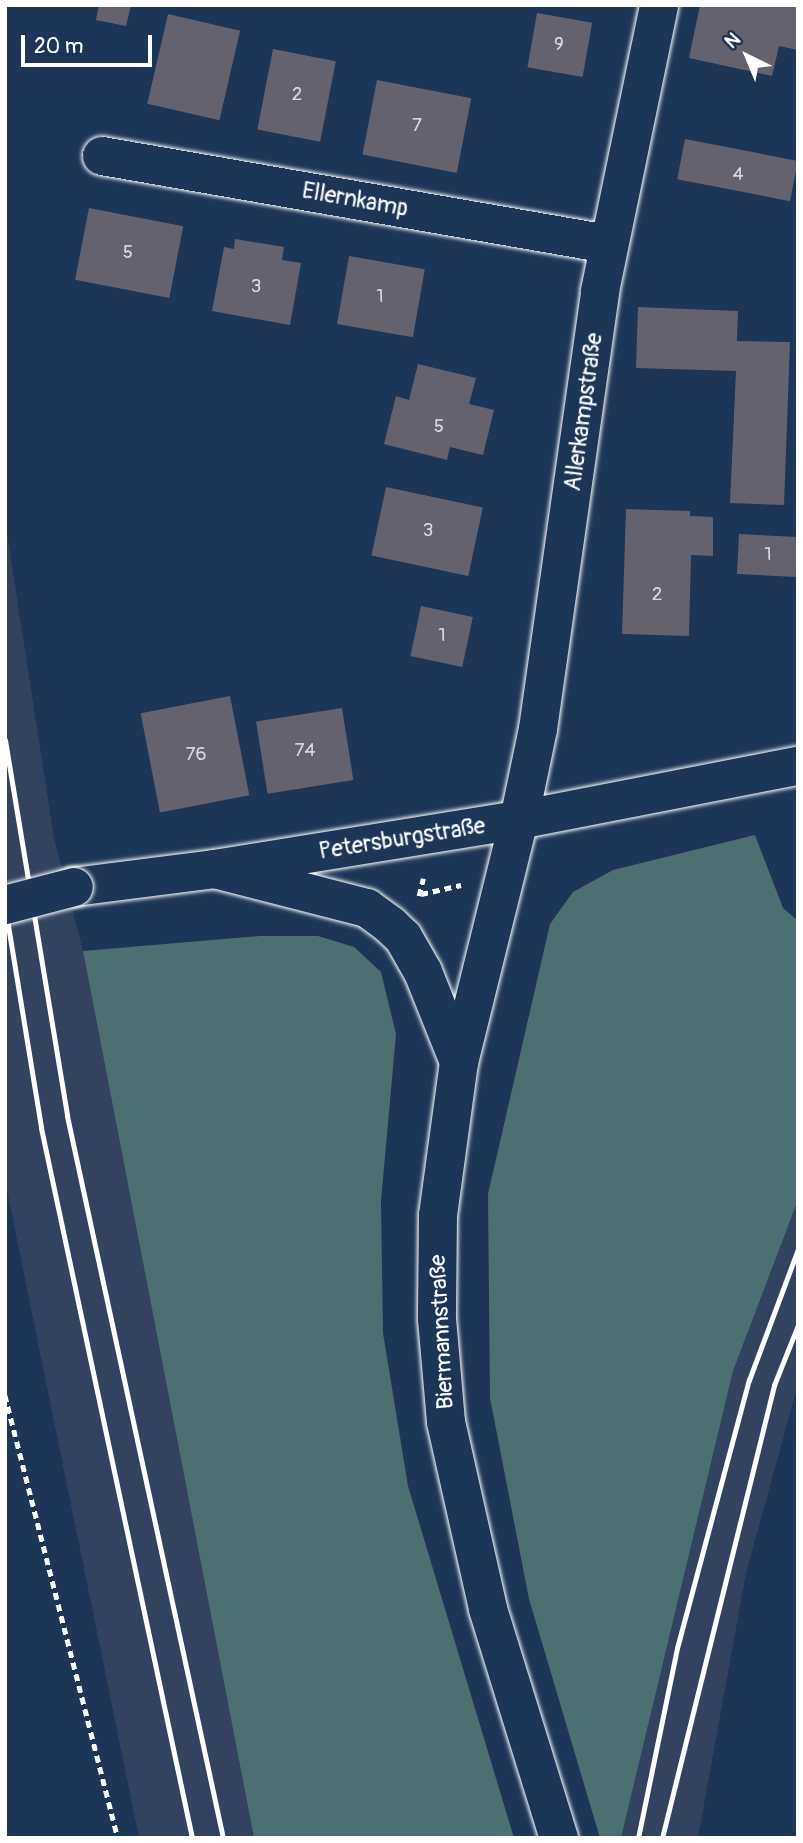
<!DOCTYPE html>
<html>
<head>
<meta charset="utf-8">
<style>
  body { margin:0 }
  #map { position:relative; width:803px; height:1843px; overflow:hidden; background:#1d3557; font-family:Pangolin,sans-serif }
  div>[style] { position:absolute }
  [style*='--x'] { left:calc(var(--x)*1px); top:calc(var(--y)*1px); width:calc(var(--w)*1px); rotate:calc(var(--a)*1deg) }
  .built>* { inset:0; background:#33425e }
  .green>* { inset:0; background:#4c7072 }
  .building>* { inset:0; background:#656270; transform-origin:0 0 }
  .path>* { height:4.5px; margin-top:-2.25px; transform-origin:0; background:repeating-linear-gradient(90deg,#fff 0 7px,transparent 0 12px) }
  .roads { filter:drop-shadow(0 0 2px #fff) drop-shadow(0 0 2px #fff) }
  .minor>* { height:38px; margin:-19px; padding:0 19px; transform-origin:19px; border-radius:19px; background:#1d3557 }
  .tertiary>* { height:38px; margin:-19px; padding:0 19px; transform-origin:19px; border-radius:19px; background:#1d3557 }
  .secondary>* { height:38px; margin:-19px; padding:0 19px; transform-origin:19px; border-radius:19px; background:#1d3557 }
  .rail>* { height:5px; margin:-2.5px; padding:0 2.5px; transform-origin:2.5px; border-radius:2.5px; background:#fff }
  .bridges { filter:drop-shadow(0 0 2px #fff) drop-shadow(0 0 2px #fff) }
  .secondary-bridge>* { height:38px; margin:-19px; padding:0 19px; transform-origin:19px; border-radius:19px; background:#1d3557 }
  span { translate:-50% -50%; white-space:nowrap; text-align:center; line-height:1.15; -webkit-text-stroke:5px #1d3557; paint-order:stroke }
  .number-label { font-size:19px; color:#d8d8db }
  .number-label span { -webkit-text-stroke-width:0 }
  .street-label { font-size:23px; color:#fff }
  .frame { position:absolute; inset:0; border:7px solid #fff; pointer-events:none }
  .north { position:absolute; left:712px; top:21px; width:70px; height:70px; -webkit-text-stroke:5px #1d3557; paint-order:stroke; rotate:317deg; font-size:19px; font-weight:700; line-height:28px; text-align:center; color:#fff }
  .north::after { content:''; display:block; margin:auto; width:24px; height:32px; background:#fff; clip-path:polygon(50% 0,100% 100%,50% 72%,0 100%) }
  .scale { position:absolute; left:21px; top:35px; width:131px; height:32px; box-sizing:border-box; border:4px solid #fff; border-top:0; padding-left:9px; font-size:21px; line-height:24px; white-space:nowrap; color:#fff; -webkit-text-stroke:5px #1d3557; paint-order:stroke }
</style>
</head>
<body>
<div id="map">
  <div class="built">
    <i style="clip-path:polygon(5px 521px,54px 838px,83px 951px,254px 1838px,139px 1838px,5px 1181px)"></i>
    <i style="clip-path:polygon(798px 1200px,798px 1385px,746px 1573px,698px 1838px,621px 1838px,733px 1371px)"></i>
  </div>
  <div class="green">
    <i style="clip-path:polygon(755px 835px,783px 908px,798px 921px,798px 1200px,733px 1371px,621px 1838px,600px 1838px,529px 1599px,490px 1398px,488px 1194px,550px 924px,573px 892px,613px 870px)"></i>
    <i style="clip-path:polygon(260px 936px,318px 936px,354px 947px,381px 972px,396px 1034px,381px 1201px,383px 1333px,408px 1486px,514px 1838px,254px 1838px,83px 951px)"></i>
  </div>
  <div class="building">
    <i style="clip-path:polygon(99px 5px,131px 5px,126px 26px,96px 20px)"></i>
    <i style="clip-path:polygon(700px 5px,798px 5px,798px 50px,779px 46px,772px 76px,689px 58px)"></i>
    <i style="left:537px;top:13px;width:56px;height:55px;rotate:10deg"></i>
    <i style="left:168px;top:14px;width:74px;height:92px;rotate:13deg"></i>
    <i style="left:273px;top:49px;width:64px;height:82px;rotate:11deg"></i>
    <i style="left:377px;top:80px;width:96px;height:76px;rotate:11deg"></i>
    <i style="left:685px;top:139px;width:115px;height:41px;rotate:11deg"></i>
    <i style="left:89px;top:208px;width:96px;height:73px;rotate:11deg"></i>
    <i style="clip-path:polygon(235px 239px,284px 247px,282px 260px,301px 263px,290px 325px,212px 311px,224px 247px,234px 249px)"></i>
    <i style="left:349px;top:256px;width:77px;height:69px;rotate:10deg"></i>
    <i style="clip-path:polygon(638px 307px,738px 311px,737px 341px,790px 342px,784px 505px,730px 503px,736px 371px,636px 368px)"></i>
    <i style="clip-path:polygon(418px 364px,476px 378px,469px 404px,494px 410px,483px 455px,450px 447px,447px 460px,384px 444px,396px 396px,409px 400px)"></i>
    <i style="left:386px;top:487px;width:99px;height:70px;rotate:12deg"></i>
    <i style="clip-path:polygon(626px 509px,690px 511px,690px 516px,713px 517px,713px 556px,691px 555px,689px 636px,622px 634px)"></i>
    <i style="left:739px;top:534px;width:59px;height:40px;rotate:3deg"></i>
    <i style="left:421px;top:606px;width:53px;height:51px;rotate:12deg"></i>
    <i style="left:230px;top:696px;width:101px;height:91px;rotate:79deg"></i>
    <i style="left:342px;top:708px;width:73px;height:87px;rotate:81deg"></i>
  </div>
  <div class="path">
    <i style="--x:421;--y:894;--w:41;--a:-12.7"></i>
    <i style="--x:419;--y:896;--w:18;--a:-77"></i>
    <i style="--x:5;--y:1395;--w:457;--a:75.7"></i>
  </div>
  <div class="roads">
    <div class="minor">
      <i style="--x:102;--y:156;--w:514;--a:9.87"></i>
      <i style="--x:519;--y:820;--w:93;--a:-78.2"></i>
      <i style="--x:538;--y:729;--w:442;--a:-81.9"></i>
      <i style="--x:600;--y:291;--w:292;--a:-78.3"></i>
    </div>
    <div class="tertiary">
      <i style="--x:519;--y:820;--w:249;--a:103.9"></i>
      <i style="--x:459;--y:1062;--w:154;--a:97.8"></i>
      <i style="--x:438;--y:1215;--w:104;--a:90.6"></i>
      <i style="--x:437;--y:1319;--w:103;--a:85"></i>
      <i style="--x:446;--y:1422;--w:192;--a:77.3"></i>
      <i style="--x:488;--y:1609;--w:240;--a:72.8"></i>
      <i style="--x:215;--y:869;--w:157;--a:14.4"></i>
      <i style="--x:367;--y:908;--w:29;--a:36"></i>
      <i style="--x:390;--y:925;--w:18;--a:43"></i>
      <i style="--x:403;--y:937;--w:40;--a:60.3"></i>
      <i style="--x:423;--y:972;--w:97;--a:68.2"></i>
    </div>
    <div class="secondary">
      <i style="--x:74;--y:887;--w:142;--a:-7.3"></i>
      <i style="--x:215;--y:869;--w:308;--a:-9.2"></i>
      <i style="--x:519;--y:820;--w:284;--a:-11"></i>
    </div>
  </div>
  <div class="rail">
    <i style="--x:5;--y:740;--w:381;--a:80.6"></i>
    <i style="--x:67;--y:1116;--w:739;--a:77.81"></i>
    <i style="--x:5;--y:907;--w:224;--a:80.7"></i>
    <i style="--x:41;--y:1128;--w:726;--a:77.99"></i>
    <i style="--x:638;--y:1838;--w:194;--a:-78.4"></i>
    <i style="--x:677;--y:1648;--w:278;--a:-75"></i>
    <i style="--x:749;--y:1380;--w:140;--a:-69.5"></i>
    <i style="--x:662;--y:1838;--w:467;--a:-76.1"></i>
    <i style="--x:774;--y:1385;--w:65;--a:-68.2"></i>
  </div>
  <div class="bridges">
    <div class="secondary-bridge">
      <i style="--x:5;--y:905;--w:71;--a:-14.6"></i>
    </div>
  </div>
  <div class="number-label">
    <span style="left:559px;top:45px">9</span>
    <span style="left:297px;top:95px">2</span>
    <span style="left:417px;top:126px">7</span>
    <span style="left:738px;top:175px">4</span>
    <span style="left:128px;top:253px">5</span>
    <span style="left:256px;top:287px">3</span>
    <span style="left:380px;top:297px">1</span>
    <span style="left:439px;top:427px">5</span>
    <span style="left:428px;top:531px">3</span>
    <span style="left:768px;top:555px">1</span>
    <span style="left:657px;top:595px">2</span>
    <span style="left:442px;top:636px">1</span>
    <span style="left:305px;top:751px">74</span>
    <span style="left:196px;top:755px">76</span>
  </div>
  <div class="street-label">
    <span style="left:355px;top:200px;rotate:10deg">Ellernkamp</span>
    <span style="left:584px;top:412px;rotate:-82deg">Allerkampstraße</span>
    <span style="left:402px;top:839px;rotate:-9deg">Petersburgstraße</span>
    <span style="left:442px;top:1332px;rotate:-93deg">Biermannstraße</span>
  </div>
  <div class="frame"></div>
  <div class="north">N</div>
  <div class="scale">20 m</div>
</div>
</body>
</html>
